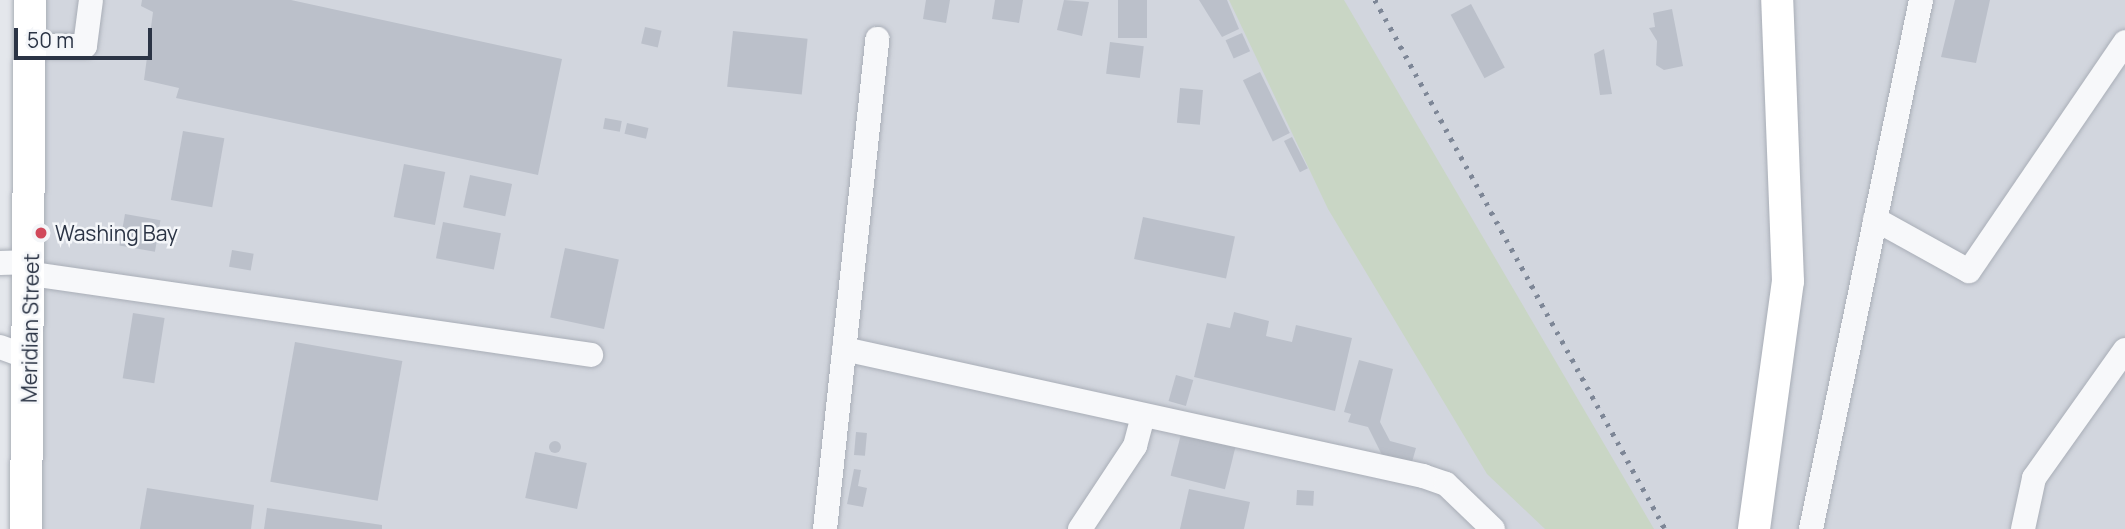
<!DOCTYPE html>
<html>
<head>
<meta charset="utf-8">
<style>
  body { margin:0 }
  #map { position:relative; width:2125px; height:529px; overflow:hidden; background:#e4e7ec; font-family:Manrope,sans-serif }
  div>[style] { position:absolute }
  [style*='--x'] { left:calc(var(--x)*1px); top:calc(var(--y)*1px); width:calc(var(--w)*1px); rotate:calc(var(--a)*1deg) }
  .built>* { inset:0; background:#d2d6de; transform-origin:0 0 }
  .green>* { inset:0; background:#c9d6c5 }
  .building>* { inset:0; background:#bbc0ca; transform-origin:0 0 }
  .round { border-radius:50% }
  .roads { filter:drop-shadow(0 0 2px #a9aeb7) drop-shadow(0 0 2px #a9aeb7) }
  .minor>* { height:24px; margin:-12px; padding:0 12px; transform-origin:12px; border-radius:12px; background:#f7f8fa }
  .major>* { height:32px; margin:-16px; padding:0 16px; transform-origin:16px; border-radius:16px; background:#fff }
  .rail>* { height:5px; margin-top:-2.5px; transform-origin:0; background:repeating-linear-gradient(90deg,#7d8696 0 3.5px,transparent 0 10.5px) }
  .dots>* { width:19px; height:19px; translate:-50% -50%; box-sizing:border-box; border:4px solid #f4f6f9; border-radius:50% }
  span { translate:-50% -50%; white-space:nowrap; text-align:center; line-height:1.15; -webkit-text-stroke:5px #f4f6f9; paint-order:stroke }
  .poi-label { font-size:21px; color:#2b3445 }
  .left { translate:0 -50%; text-align:left }
  .street-label { font-size:21px; color:#2b3445 }
  .scale { position:absolute; left:14px; top:28px; width:138px; height:32px; box-sizing:border-box; border:4px solid #2b3445; border-top:0; padding-left:9px; font-size:21px; line-height:24px; white-space:nowrap; color:#2b3445; -webkit-text-stroke:5px #f4f6f9; paint-order:stroke }
</style>
</head>
<body>
<div id="map">
  <div class="built">
    <i style="left:27px;top:0;width:2098px;height:529px"></i>
  </div>
  <div class="green">
    <i style="clip-path:polygon(1229px 0,1344px 0,1654px 529px,1545px 529px,1487px 474px,1328px 209px)"></i>
  </div>
  <div class="building">
    <i style="clip-path:polygon(142px 0,291px 0,562px 59px,538px 175px,176px 98px,179px 88px,144px 80px,153px 12px,141px 6px)"></i>
    <i style="clip-path:polygon(926px 0,950px 0,946px 23px,923px 19px)"></i>
    <i style="clip-path:polygon(995px 0,1023px 0,1019px 23px,992px 19px)"></i>
    <i style="clip-path:polygon(1064px 0,1089px 2px,1082px 36px,1057px 30px)"></i>
    <i style="left:1118px;top:0;width:29px;height:38px"></i>
    <i style="clip-path:polygon(1199px 0,1227px 0,1239px 29px,1222px 37px)"></i>
    <i style="clip-path:polygon(1955px 0,1990px 0,1976px 63px,1941px 57px)"></i>
    <i style="left:1471px;top:4px;width:72px;height:23px;rotate:62deg"></i>
    <i style="clip-path:polygon(1672px 9px,1683px 66px,1664px 70px,1656px 65px,1657px 41px,1649px 28px,1655px 27px,1653px 13px)"></i>
    <i style="left:645px;top:27px;width:17px;height:17px;rotate:13deg"></i>
    <i style="left:733px;top:31px;width:75px;height:56px;rotate:6deg"></i>
    <i style="left:1242px;top:33px;width:20px;height:18px;rotate:66deg"></i>
    <i style="left:1110px;top:42px;width:34px;height:32px;rotate:7deg"></i>
    <i style="clip-path:polygon(1604px 49px,1612px 94px,1600px 95px,1594px 54px)"></i>
    <i style="left:1260px;top:72px;width:68px;height:19px;rotate:64deg"></i>
    <i style="left:1180px;top:88px;width:23px;height:35px;rotate:5deg"></i>
    <i style="left:605px;top:118px;width:17px;height:11px;rotate:10deg"></i>
    <i style="left:627px;top:123px;width:22px;height:11px;rotate:13deg"></i>
    <i style="left:183px;top:131px;width:42px;height:70px;rotate:10deg"></i>
    <i style="left:1292px;top:137px;width:35px;height:9px;rotate:63deg"></i>
    <i style="left:404px;top:164px;width:42px;height:54px;rotate:11deg"></i>
    <i style="left:470px;top:175px;width:43px;height:33px;rotate:12deg"></i>
    <i style="left:125px;top:214px;width:36px;height:32px;rotate:10deg"></i>
    <i style="left:1143px;top:217px;width:94px;height:43px;rotate:12deg"></i>
    <i style="left:443px;top:222px;width:59px;height:37px;rotate:11deg"></i>
    <i style="left:565px;top:248px;width:55px;height:71px;rotate:12deg"></i>
    <i style="left:232px;top:250px;width:22px;height:17px;rotate:10deg"></i>
    <i style="clip-path:polygon(1234px 312px,1269px 321px,1266px 336px,1292px 342px,1296px 325px,1352px 338px,1335px 411px,1194px 377px,1207px 323px,1230px 328px)"></i>
    <i style="left:133px;top:313px;width:32px;height:66px;rotate:9deg"></i>
    <i style="left:295px;top:342px;width:109px;height:142px;rotate:10deg"></i>
    <i style="clip-path:polygon(1359px 360px,1393px 369px,1380px 422px,1390px 441px,1416px 448px,1412px 462px,1382px 455px,1368px 427px,1348px 422px,1351px 414px,1344px 412px)"></i>
    <i style="left:1176px;top:375px;width:18px;height:27px;rotate:16deg"></i>
    <i style="left:856px;top:432px;width:11px;height:23px;rotate:5deg"></i>
    <i style="left:1181px;top:434px;width:56px;height:43px;rotate:14deg"></i>
    <i class="round" style="left:549px;top:441px;width:12px;height:12px"></i>
    <i style="left:535px;top:452px;width:53px;height:47px;rotate:12deg"></i>
    <i style="clip-path:polygon(854px 469px,861px 470px,858px 486px,867px 488px,863px 507px,847px 504px)"></i>
    <i style="clip-path:polygon(147px 488px,254px 505px,251px 529px,140px 529px)"></i>
    <i style="clip-path:polygon(1189px 489px,1250px 502px,1244px 529px,1180px 529px)"></i>
    <i style="left:1297px;top:490px;width:17px;height:15px;rotate:3deg"></i>
    <i style="clip-path:polygon(267px 508px,382px 525px,382px 529px,264px 529px)"></i>
  </div>
  <div class="roads">
    <div class="minor">
      <i style="--x:30;--y:46;--w:55;--a:0"></i>
      <i style="--x:85;--y:46;--w:46;--a:-82.6"></i>
      <i style="--x:1875;--y:219;--w:107;--a:29"></i>
      <i style="--x:1969;--y:271;--w:277;--a:-55.7"></i>
      <i style="--x:0;--y:263;--w:32;--a:-2"></i>
      <i style="--x:32;--y:274;--w:565;--a:8.24"></i>
      <i style="--x:0;--y:347;--w:32;--a:20"></i>
      <i style="--x:844;--y:349;--w:593;--a:12.37"></i>
      <i style="--x:1423;--y:476;--w:24;--a:19"></i>
      <i style="--x:1446;--y:484;--w:65;--a:43.8"></i>
      <i style="--x:825;--y:529;--w:493;--a:-83.9"></i>
      <i style="--x:1080;--y:529;--w:100;--a:-56.5"></i>
      <i style="--x:1135;--y:446;--w:28;--a:-75"></i>
      <i style="--x:1811;--y:529;--w:540;--a:-78.25"></i>
      <i style="--x:2023;--y:529;--w:52;--a:-77.8"></i>
      <i style="--x:2034;--y:478;--w:157;--a:-54.6"></i>
    </div>
    <div class="major">
      <i style="--x:26;--y:529;--w:529;--a:-89.57"></i>
      <i style="--x:1754;--y:529;--w:250;--a:-82.2"></i>
      <i style="--x:1788;--y:281;--w:281;--a:-92.2"></i>
    </div>
  </div>
  <div class="rail">
    <i style="--x:1375;--y:0;--w:603;--a:61.27"></i>
  </div>
  <div class="dots">
    <i style="left:41px;top:233px;background:#d1495b"></i>
  </div>
  <div class="poi-label">
    <span class="left" style="left:55px;top:233px">Washing Bay</span>
  </div>
  <div class="street-label">
    <span style="left:30px;top:328px;rotate:-89deg">Meridian Street</span>
  </div>
  <div class="scale">50 m</div>
</div>
</body>
</html>
